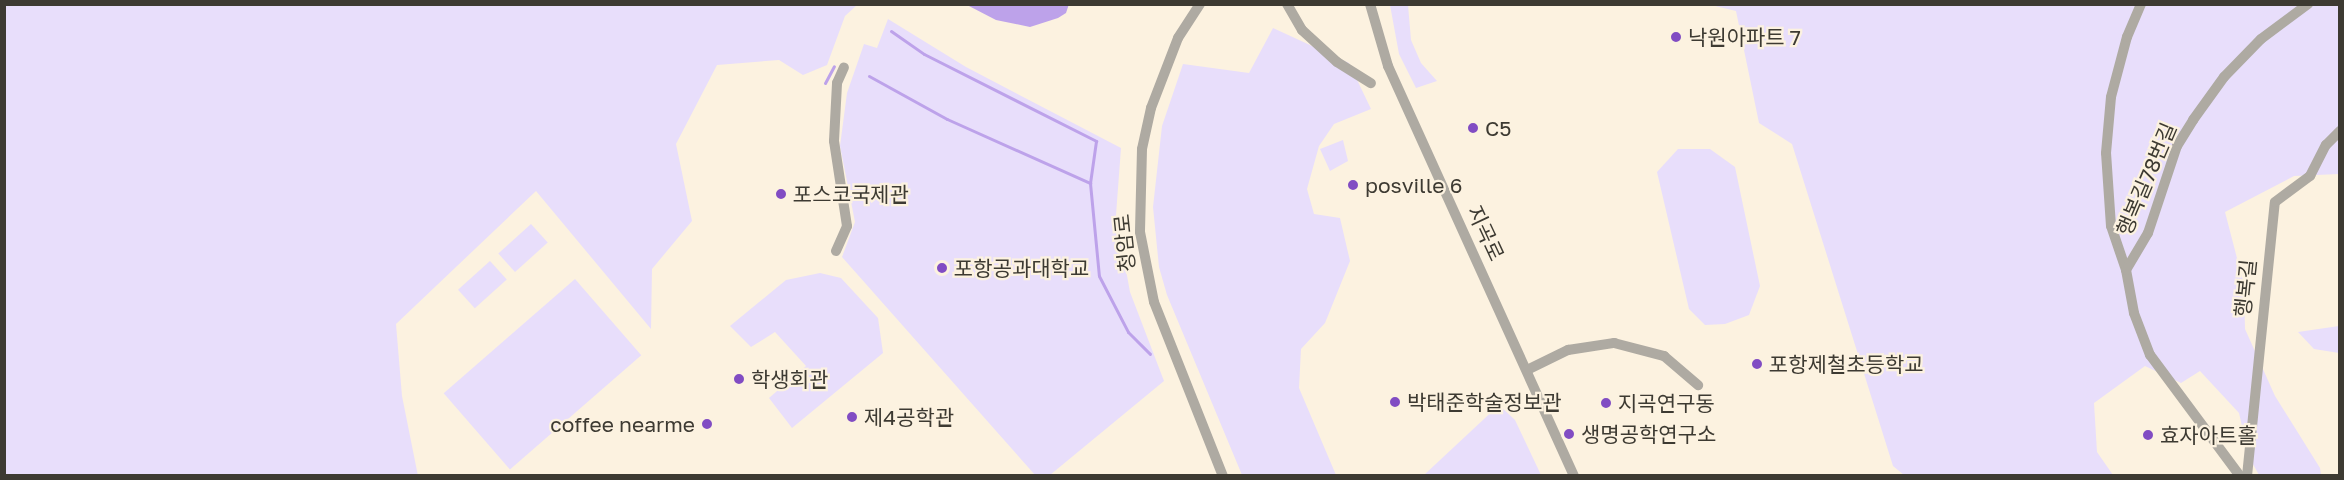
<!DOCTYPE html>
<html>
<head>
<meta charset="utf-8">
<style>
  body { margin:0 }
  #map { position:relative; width:2344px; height:480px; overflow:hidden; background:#fcf2e0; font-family:"Golos Text","Noto Sans KR",sans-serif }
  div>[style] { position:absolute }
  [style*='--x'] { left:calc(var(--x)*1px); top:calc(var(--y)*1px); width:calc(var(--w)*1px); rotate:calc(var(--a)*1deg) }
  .green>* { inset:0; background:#e8defb; transform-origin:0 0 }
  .water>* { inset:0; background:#bda2ea }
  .stream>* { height:3px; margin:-1.5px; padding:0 1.5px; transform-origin:1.5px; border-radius:1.5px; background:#bda2ea }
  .minor>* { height:10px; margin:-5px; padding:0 5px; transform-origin:5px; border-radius:5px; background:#aeaaa2 }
  .dots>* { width:16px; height:16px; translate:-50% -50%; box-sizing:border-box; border:3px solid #fcf2e0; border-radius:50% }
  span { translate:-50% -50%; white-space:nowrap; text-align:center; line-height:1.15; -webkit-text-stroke:4.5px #fcf2e0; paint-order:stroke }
  .poi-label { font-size:21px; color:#3d3a32 }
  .left { translate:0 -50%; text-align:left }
  .right { translate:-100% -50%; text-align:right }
  .street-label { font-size:21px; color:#3d3a32 }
  .frame { position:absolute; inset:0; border:6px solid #3d3a32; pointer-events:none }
</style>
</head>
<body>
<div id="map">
  <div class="green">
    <i style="clip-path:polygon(4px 5px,5px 4px,857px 5px,845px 16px,827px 65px,803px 75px,779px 60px,717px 65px,676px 144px,692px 221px,652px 269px,651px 329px,536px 191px,396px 324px,402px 396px,418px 476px,5px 475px)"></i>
    <i style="clip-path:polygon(1390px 5px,1408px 5px,1411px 40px,1421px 63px,1437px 81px,1416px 88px,1399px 54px)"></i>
    <i style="clip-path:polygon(1711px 5px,2339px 5px,2339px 174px,2294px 176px,2225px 212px,2244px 285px,2245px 329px,2275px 396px,2320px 468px,2321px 475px,2259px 475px,2249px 457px,2239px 413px,2200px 371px,2181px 383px,2145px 366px,2094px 403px,2097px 452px,2113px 475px,1904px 475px,1893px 466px,1792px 144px,1759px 123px,1736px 11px)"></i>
    <i style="clip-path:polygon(888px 19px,966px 67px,1121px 148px,1116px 215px,1130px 292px,1164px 381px,1050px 475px,1035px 475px,842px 257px,855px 222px,840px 146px,847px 93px,864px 44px,877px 48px)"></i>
    <i style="clip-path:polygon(1273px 28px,1349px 63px,1371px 109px,1334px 124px,1319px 146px,1307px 189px,1314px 214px,1340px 218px,1350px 261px,1325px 323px,1301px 349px,1299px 388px,1336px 475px,1242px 475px,1167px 295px,1159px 267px,1153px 207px,1162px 126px,1183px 64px,1249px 73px)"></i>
    <i style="clip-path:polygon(1343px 140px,1348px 161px,1330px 171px,1320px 149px)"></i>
    <i style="clip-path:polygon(1678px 149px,1710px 149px,1735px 167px,1760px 286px,1749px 315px,1725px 324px,1705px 325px,1689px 309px,1657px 172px)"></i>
    <i style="left:531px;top:224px;width:25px;height:44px;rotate:48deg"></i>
    <i style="left:490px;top:261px;width:25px;height:43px;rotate:48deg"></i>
    <i style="clip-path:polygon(820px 273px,841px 278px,878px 318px,883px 353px,792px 428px,769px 398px,806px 366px,775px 332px,751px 347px,730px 326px,786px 280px)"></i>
    <i style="left:575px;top:279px;width:101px;height:174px;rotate:49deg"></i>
    <i style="clip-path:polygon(2339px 326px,2339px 353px,2314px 349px,2298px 332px)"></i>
    <i style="clip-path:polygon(1499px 405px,1515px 420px,1541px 475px,1424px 475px)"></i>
  </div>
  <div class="water">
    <i style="clip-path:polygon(1069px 4px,1066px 13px,1058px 18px,1030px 27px,996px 20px,967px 5px)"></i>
  </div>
  <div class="stream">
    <i style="--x:891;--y:31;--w:40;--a:34.9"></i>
    <i style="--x:924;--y:54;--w:193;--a:26.8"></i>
    <i style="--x:1096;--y:141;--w:42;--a:98.1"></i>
    <i style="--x:1090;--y:183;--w:93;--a:84.5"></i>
    <i style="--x:1099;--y:276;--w:63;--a:62.6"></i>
    <i style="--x:1128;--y:332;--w:31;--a:45"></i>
    <i style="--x:869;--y:76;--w:89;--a:28.9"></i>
    <i style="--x:947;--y:119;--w:157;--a:24.1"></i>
    <i style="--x:825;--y:83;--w:19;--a:-62"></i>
  </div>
  <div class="minor">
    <i style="--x:1200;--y:4;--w:40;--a:122.9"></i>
    <i style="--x:1178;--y:38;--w:75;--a:111.1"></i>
    <i style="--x:1151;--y:108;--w:42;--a:102.4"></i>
    <i style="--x:1142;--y:149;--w:83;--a:91.4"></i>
    <i style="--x:1140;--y:232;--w:71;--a:78.7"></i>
    <i style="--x:1154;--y:302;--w:187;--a:68.4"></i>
    <i style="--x:1287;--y:4;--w:30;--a:60"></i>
    <i style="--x:1302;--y:30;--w:47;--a:42.4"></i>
    <i style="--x:1337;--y:62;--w:40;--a:32"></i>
    <i style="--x:1370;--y:4;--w:65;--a:73.8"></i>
    <i style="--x:1388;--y:66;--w:450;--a:65.6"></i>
    <i style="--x:836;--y:251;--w:27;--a:-66"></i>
    <i style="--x:847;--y:226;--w:86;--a:-98.7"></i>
    <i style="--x:834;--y:141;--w:58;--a:-87"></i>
    <i style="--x:837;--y:83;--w:17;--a:-66"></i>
    <i style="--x:2126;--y:270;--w:46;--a:-108.8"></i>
    <i style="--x:2111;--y:226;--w:73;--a:-93.9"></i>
    <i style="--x:2106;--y:153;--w:56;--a:-84.9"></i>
    <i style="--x:2111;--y:97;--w:62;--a:-75.1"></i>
    <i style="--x:2127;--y:37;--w:36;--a:-67"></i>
    <i style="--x:1527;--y:370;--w:46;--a:-26"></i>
    <i style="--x:1568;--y:350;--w:47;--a:-8.7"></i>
    <i style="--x:1614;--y:343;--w:52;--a:14.6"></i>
    <i style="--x:1664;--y:356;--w:45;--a:40.5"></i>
    <i style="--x:2240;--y:476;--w:151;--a:-126.6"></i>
    <i style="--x:2150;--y:355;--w:45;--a:-110.9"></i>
    <i style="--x:2134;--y:313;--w:44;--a:-100.5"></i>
    <i style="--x:2126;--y:270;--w:43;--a:-59.3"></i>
    <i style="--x:2148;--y:233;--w:92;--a:-71.6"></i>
    <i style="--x:2177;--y:146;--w:31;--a:-58"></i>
    <i style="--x:2193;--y:120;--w:53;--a:-54.2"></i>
    <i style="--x:2224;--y:77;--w:53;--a:-45.8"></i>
    <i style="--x:2261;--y:39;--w:59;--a:-36.7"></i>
    <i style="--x:2247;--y:476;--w:275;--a:-84.2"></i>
    <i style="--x:2275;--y:202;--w:44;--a:-36.6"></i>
    <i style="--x:2310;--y:176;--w:35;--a:-63"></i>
    <i style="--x:2326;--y:145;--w:20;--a:-45"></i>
  </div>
  <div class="dots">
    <i style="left:1676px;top:37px;background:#814cc3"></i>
    <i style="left:1473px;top:128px;background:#814cc3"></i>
    <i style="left:1353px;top:185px;background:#814cc3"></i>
    <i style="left:781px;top:194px;background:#814cc3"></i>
    <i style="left:942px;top:268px;background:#814cc3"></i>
    <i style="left:1757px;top:364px;background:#814cc3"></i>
    <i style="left:739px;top:379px;background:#814cc3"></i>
    <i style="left:1395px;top:402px;background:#814cc3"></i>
    <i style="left:1606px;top:403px;background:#814cc3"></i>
    <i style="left:852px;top:417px;background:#814cc3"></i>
    <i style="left:707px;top:424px;background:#814cc3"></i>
    <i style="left:1569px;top:434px;background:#814cc3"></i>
    <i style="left:2148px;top:435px;background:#814cc3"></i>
  </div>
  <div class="poi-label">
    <span class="left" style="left:1688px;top:37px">낙원아파트 7</span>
    <span class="left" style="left:1485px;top:128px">C5</span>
    <span class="left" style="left:1365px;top:185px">posville 6</span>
    <span class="left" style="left:793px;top:194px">포스코국제관</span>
    <span class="left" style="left:954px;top:268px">포항공과대학교</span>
    <span class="left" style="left:1769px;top:364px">포항제철초등학교</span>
    <span class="left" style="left:751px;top:379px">학생회관</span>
    <span class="left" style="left:1407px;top:402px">박태준학술정보관</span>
    <span class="left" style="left:1618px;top:403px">지곡연구동</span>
    <span class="left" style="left:864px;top:417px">제4공학관</span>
    <span class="right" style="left:695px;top:424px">coffee nearme</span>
    <span class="left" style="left:1581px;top:434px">생명공학연구소</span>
    <span class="left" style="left:2160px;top:435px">효자아트홀</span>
  </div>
  <div class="street-label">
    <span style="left:2146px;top:179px;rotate:-67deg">행복길78번길</span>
    <span style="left:1486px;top:233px;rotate:65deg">지곡로</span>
    <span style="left:1124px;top:243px;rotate:-96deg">청암로</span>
    <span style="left:2245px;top:288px;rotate:-84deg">행복길</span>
  </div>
  <div class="frame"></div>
</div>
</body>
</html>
